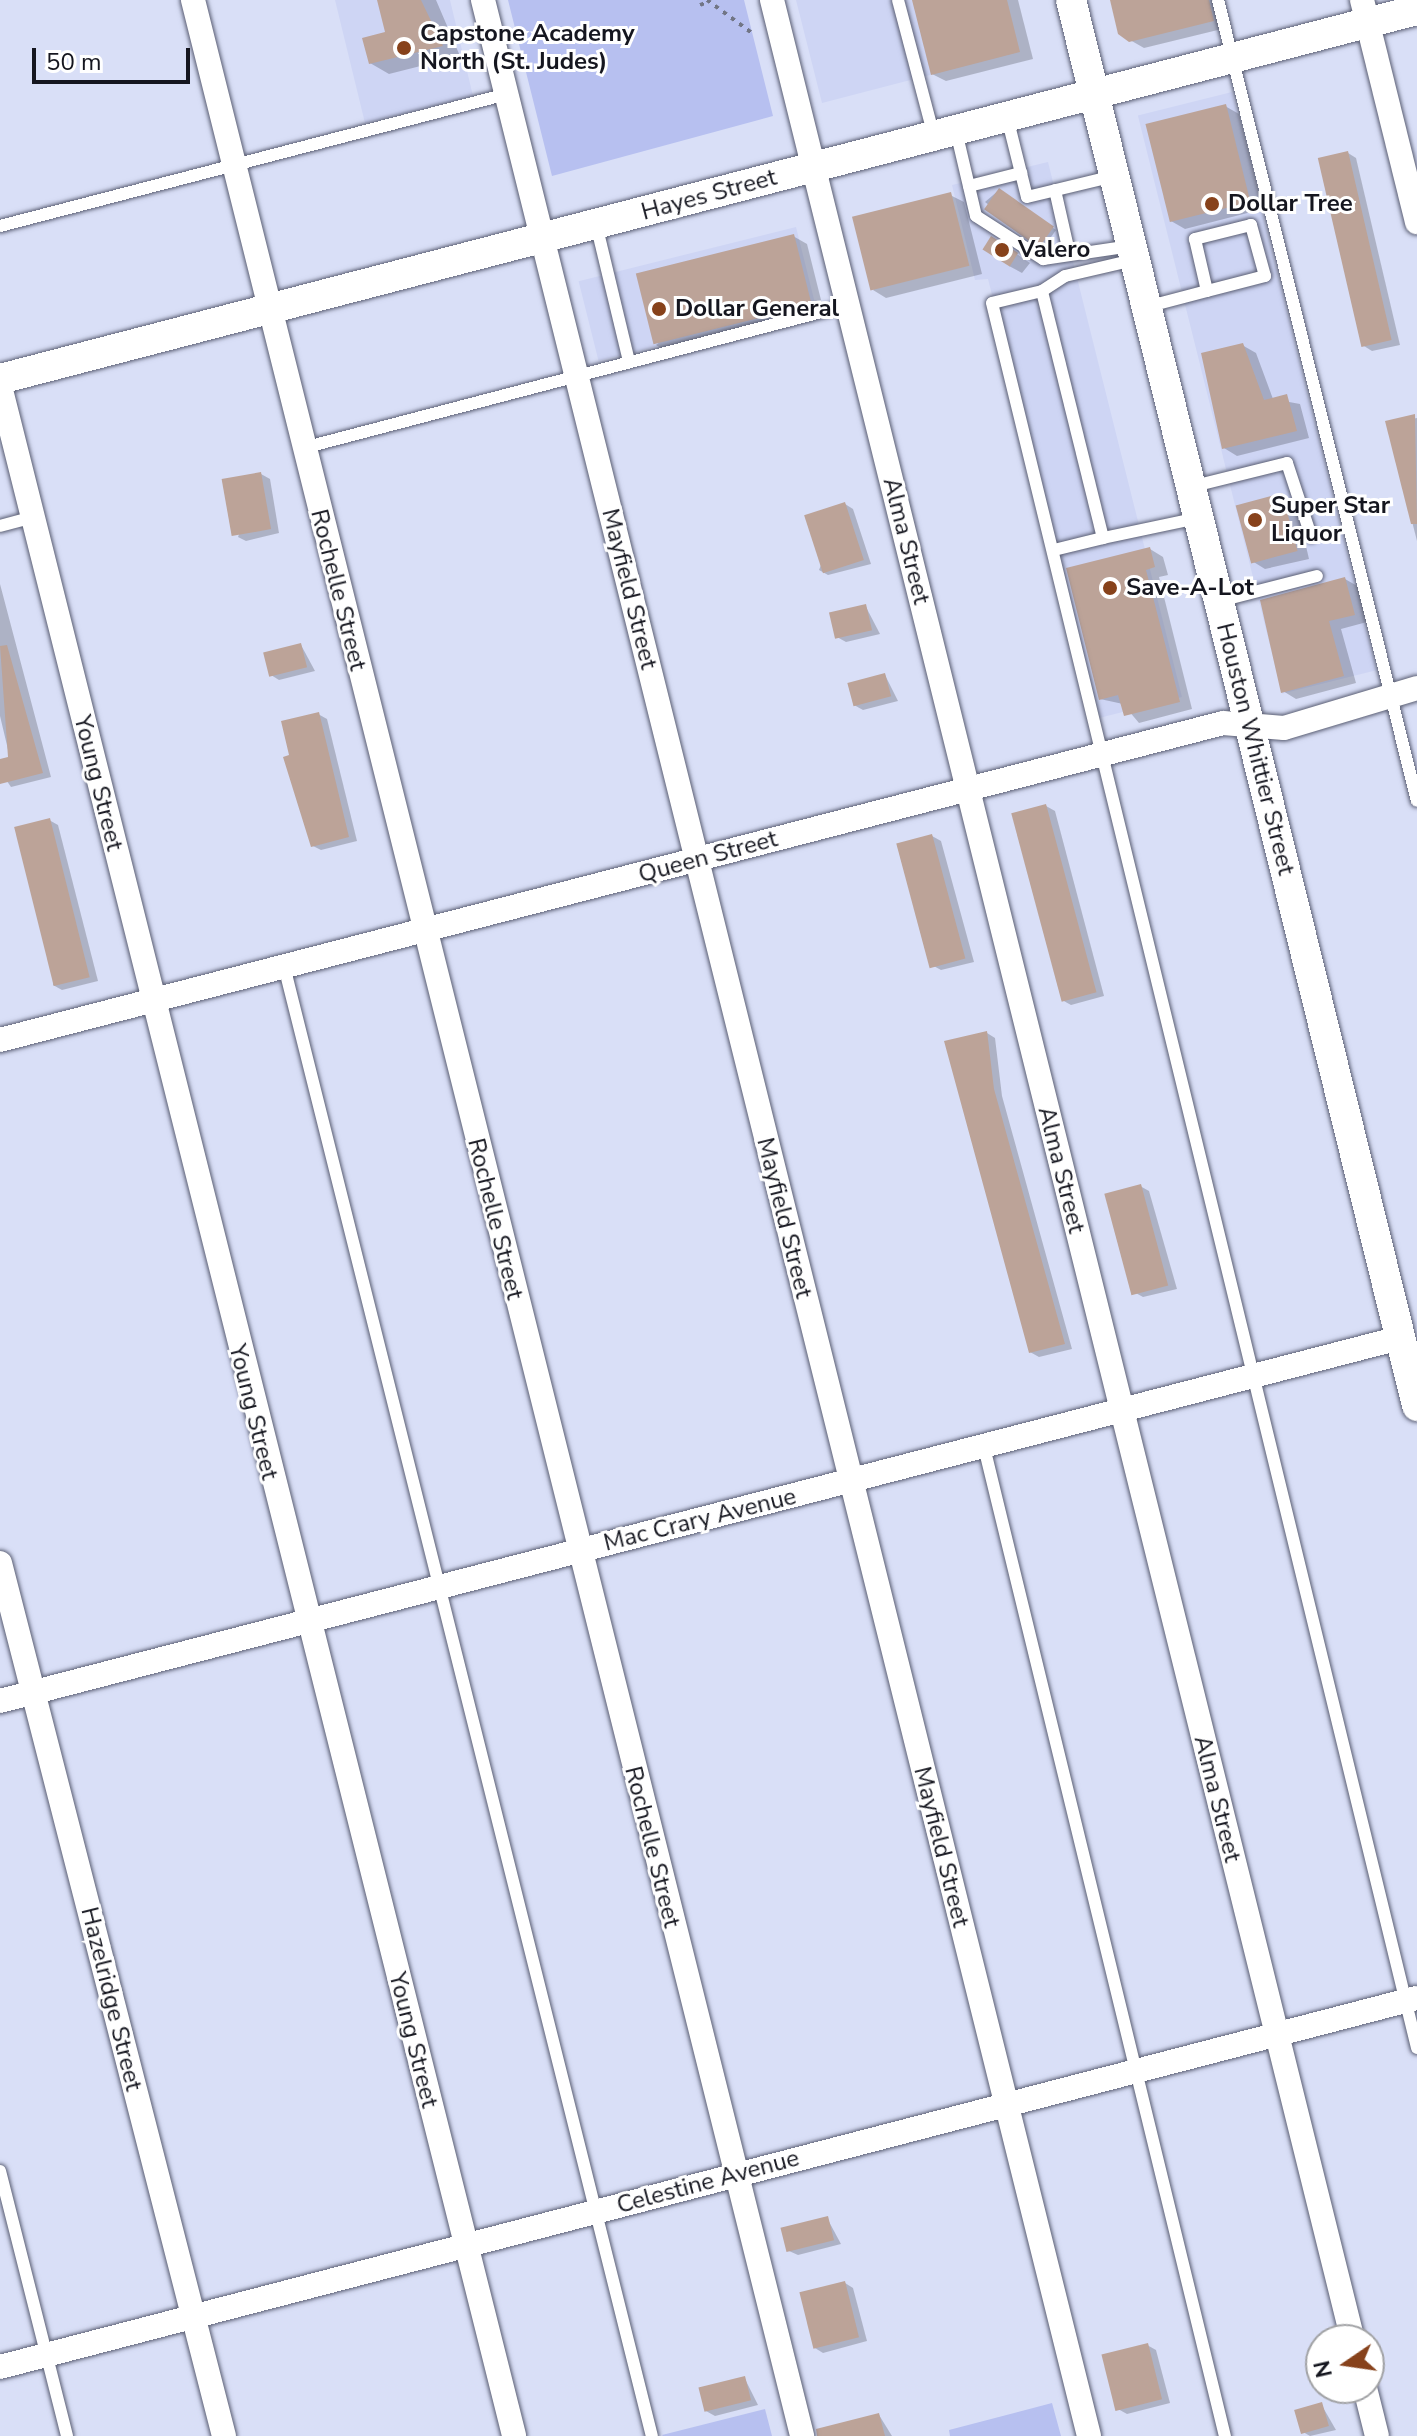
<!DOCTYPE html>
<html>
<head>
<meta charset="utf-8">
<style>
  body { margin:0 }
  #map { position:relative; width:1417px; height:2436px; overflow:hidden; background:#d9dff7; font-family:"Nunito Sans",sans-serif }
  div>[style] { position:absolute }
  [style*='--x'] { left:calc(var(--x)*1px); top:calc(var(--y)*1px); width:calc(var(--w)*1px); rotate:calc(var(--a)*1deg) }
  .built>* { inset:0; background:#ced5f4; transform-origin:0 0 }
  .green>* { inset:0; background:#b7c0f0 }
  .shadow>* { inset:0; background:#0003 }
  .building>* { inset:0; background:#bca398; transform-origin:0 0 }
  .path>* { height:4px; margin-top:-2px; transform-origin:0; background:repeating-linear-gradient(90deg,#717585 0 4px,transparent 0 10px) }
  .roads { filter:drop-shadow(0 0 2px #5a5e73) drop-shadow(0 0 2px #5a5e73) }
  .service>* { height:12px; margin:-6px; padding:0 6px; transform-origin:6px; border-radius:6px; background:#fff }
  .minor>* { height:24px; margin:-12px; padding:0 12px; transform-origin:12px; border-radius:12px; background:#fff }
  .tertiary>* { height:30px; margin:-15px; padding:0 15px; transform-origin:15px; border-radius:15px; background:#fff }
  .dots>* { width:22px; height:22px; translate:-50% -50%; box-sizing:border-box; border:4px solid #fff; border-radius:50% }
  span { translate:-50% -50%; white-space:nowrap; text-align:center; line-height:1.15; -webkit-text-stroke:6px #fff; paint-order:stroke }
  .poi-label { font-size:24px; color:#15161f; font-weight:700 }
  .left { translate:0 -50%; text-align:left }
  .street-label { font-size:24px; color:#15161f }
  .north { position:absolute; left:1305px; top:2324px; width:80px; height:80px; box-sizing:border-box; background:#fff; border:2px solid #a1a2a5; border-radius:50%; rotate:257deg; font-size:22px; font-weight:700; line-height:32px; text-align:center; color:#15161f }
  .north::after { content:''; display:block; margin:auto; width:28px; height:36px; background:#87421b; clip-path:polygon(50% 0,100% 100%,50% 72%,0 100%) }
  .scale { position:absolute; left:32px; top:48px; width:158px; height:36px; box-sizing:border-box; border:4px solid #15161f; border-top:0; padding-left:10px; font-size:24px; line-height:28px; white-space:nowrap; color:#15161f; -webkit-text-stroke:6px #fff; paint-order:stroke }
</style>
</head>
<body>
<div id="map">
  <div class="built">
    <i style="clip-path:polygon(335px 0,450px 0,473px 96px,365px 123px)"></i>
    <i style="clip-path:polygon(796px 0,1006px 0,1018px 52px,822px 103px)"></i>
    <i style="left:1232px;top:92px;width:596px;height:97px;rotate:76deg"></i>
    <i style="clip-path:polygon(1048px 162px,1182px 697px,1099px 718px,988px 279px,975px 280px,952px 185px)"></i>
    <i style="left:796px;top:227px;width:82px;height:224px;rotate:76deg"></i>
  </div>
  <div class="green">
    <i style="clip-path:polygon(508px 0,744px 0,773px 116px,552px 176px)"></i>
    <i style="clip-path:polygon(1052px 2403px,1061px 2436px,950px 2436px,949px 2430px)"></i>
    <i style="clip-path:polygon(765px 2409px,772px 2436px,663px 2436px,662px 2435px)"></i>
  </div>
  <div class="shadow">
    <i style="clip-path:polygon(379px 0,436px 0,460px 56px,389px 74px,370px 63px,388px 33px)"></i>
    <i style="clip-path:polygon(914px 0,1018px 0,1033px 59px,946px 81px,932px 74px)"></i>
    <i style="clip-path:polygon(1113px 0,1220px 0,1226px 28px,1144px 48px,1130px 40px)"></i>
    <i style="clip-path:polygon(1225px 106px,1239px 114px,1263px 209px,1185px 229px,1171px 221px)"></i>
    <i style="clip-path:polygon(1348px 153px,1356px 158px,1400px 345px,1372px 351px,1364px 346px)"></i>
    <i style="clip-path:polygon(999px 190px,1056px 230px,1044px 247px,985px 202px)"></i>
    <i style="clip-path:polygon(950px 195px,964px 202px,982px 274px,886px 298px,873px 290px)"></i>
    <i style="clip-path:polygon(793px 236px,807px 244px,824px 312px,669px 353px,656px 345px)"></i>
    <i style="clip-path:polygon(1005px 246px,1030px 263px,1022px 273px,1009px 266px)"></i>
    <i style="clip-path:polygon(1242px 345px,1256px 353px,1273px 399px,1300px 404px,1309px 438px,1237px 456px,1224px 448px)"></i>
    <i style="clip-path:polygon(1417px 418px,1417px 541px,1387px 423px)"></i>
    <i style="clip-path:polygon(261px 474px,270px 479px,279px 533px,246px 541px,238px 537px)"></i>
    <i style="clip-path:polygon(1282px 495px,1296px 503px,1309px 559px,1265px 569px,1252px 561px)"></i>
    <i style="clip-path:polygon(845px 504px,853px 509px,871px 564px,828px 575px,819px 570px)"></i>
    <i style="clip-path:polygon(1150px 549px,1163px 557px,1168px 575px,1159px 577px,1192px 709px,1139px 723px,1123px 704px,1100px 699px)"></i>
    <i style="clip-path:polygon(1345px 579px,1359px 587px,1367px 622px,1341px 629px,1356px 683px,1296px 699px,1283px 691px)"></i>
    <i style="clip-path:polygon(0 584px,51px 777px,11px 787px,0 771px,0 761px,10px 758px,0 716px)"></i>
    <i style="clip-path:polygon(866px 607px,880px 634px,846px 642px,837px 637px)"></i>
    <i style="clip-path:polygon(301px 645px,315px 671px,279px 680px,271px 675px)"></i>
    <i style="clip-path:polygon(885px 675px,898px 701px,863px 710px,854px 705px)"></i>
    <i style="clip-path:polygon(318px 714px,327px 719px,357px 841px,321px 850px,313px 846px)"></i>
    <i style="clip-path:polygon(1046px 806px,1055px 811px,1104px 996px,1071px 1005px,1062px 1000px)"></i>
    <i style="clip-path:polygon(49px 820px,58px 825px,98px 981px,62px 990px,53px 985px)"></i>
    <i style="clip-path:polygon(932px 836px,941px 841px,974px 962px,941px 970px,932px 965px)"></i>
    <i style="clip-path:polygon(987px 1033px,995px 1038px,1002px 1096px,1072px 1349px,1039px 1357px,1030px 1352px,946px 1042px)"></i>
    <i style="clip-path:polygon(1140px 1186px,1149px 1191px,1177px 1289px,1143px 1297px,1134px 1292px)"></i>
    <i style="clip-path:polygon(827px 2218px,841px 2244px,798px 2255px,789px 2251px)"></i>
    <i style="clip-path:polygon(845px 2283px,853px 2288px,867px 2341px,823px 2353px,815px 2348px)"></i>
    <i style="clip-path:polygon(1147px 2345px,1156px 2350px,1170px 2403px,1127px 2414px,1118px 2409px)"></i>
    <i style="clip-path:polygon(745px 2379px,758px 2405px,715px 2416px,706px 2411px)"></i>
    <i style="clip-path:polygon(1321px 2404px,1336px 2430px,1310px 2436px,1303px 2432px)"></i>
    <i style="clip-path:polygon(879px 2415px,892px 2436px,838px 2436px)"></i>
  </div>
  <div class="building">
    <i style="clip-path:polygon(377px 0,421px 0,443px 46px,369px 64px,362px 38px,385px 32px)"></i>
    <i style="clip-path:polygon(912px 0,1007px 0,1020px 52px,931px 75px)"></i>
    <i style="clip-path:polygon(1110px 0,1209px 0,1214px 21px,1129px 42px,1118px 34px)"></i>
    <i style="left:1226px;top:104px;width:101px;height:83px;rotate:76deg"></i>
    <i style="left:1348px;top:151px;width:194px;height:31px;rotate:77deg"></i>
    <i style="left:999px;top:188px;width:67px;height:26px;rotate:35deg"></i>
    <i style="left:951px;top:192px;width:76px;height:102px;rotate:76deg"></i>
    <i style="left:794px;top:234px;width:73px;height:163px;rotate:76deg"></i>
    <i style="left:991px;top:236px;width:32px;height:16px;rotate:32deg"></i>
    <i style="clip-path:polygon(1243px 343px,1264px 400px,1287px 394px,1297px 431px,1222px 449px,1201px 353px)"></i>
    <i style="clip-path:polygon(1415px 414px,1417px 524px,1411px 524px,1385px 421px)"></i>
    <i style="left:261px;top:472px;width:58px;height:40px;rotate:80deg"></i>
    <i style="left:1282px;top:493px;width:60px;height:48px;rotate:75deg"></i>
    <i style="left:845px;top:502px;width:61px;height:43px;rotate:72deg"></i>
    <i style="clip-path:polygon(1150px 547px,1155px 567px,1146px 570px,1180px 702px,1124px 716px,1118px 695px,1099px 700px,1066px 568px)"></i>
    <i style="clip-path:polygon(1345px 577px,1355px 615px,1329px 621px,1344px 676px,1281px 693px,1260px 600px)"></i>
    <i style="left:866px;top:604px;width:27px;height:38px;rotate:77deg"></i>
    <i style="left:301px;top:643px;width:25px;height:39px;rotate:76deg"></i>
    <i style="clip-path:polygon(7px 645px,43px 773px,0 784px,0 759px,8px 757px,0 646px)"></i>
    <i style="left:885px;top:673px;width:24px;height:39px;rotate:75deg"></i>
    <i style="clip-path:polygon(319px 712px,349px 837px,311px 847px,283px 757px,289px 755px,281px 721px)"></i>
    <i style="left:1046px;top:804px;width:195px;height:36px;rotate:75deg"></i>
    <i style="left:50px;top:818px;width:164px;height:37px;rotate:76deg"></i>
    <i style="left:932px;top:834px;width:129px;height:37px;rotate:75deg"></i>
    <i style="clip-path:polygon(987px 1031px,994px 1089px,1065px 1344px,1029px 1353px,944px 1041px)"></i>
    <i style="left:1141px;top:1184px;width:105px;height:38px;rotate:75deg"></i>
    <i style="left:828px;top:2216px;width:25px;height:49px;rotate:76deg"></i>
    <i style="left:845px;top:2281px;width:58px;height:47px;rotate:76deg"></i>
    <i style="left:1148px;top:2343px;width:58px;height:48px;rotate:76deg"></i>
    <i style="left:745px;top:2376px;width:25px;height:48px;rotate:76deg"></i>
    <i style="left:1322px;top:2402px;width:25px;height:29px;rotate:74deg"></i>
    <i style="clip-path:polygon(879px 2413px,885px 2436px,817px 2436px,816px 2429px)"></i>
  </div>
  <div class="path">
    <i style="--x:707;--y:0;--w:56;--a:36.3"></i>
    <i style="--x:700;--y:5;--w:9;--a:-21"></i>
  </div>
  <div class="roads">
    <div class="service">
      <i style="--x:898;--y:0;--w:141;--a:75.2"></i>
      <i style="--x:1218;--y:0;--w:825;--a:76.05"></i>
      <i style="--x:1007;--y:117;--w:82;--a:76"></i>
      <i style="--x:1027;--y:197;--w:89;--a:-13.6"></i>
      <i style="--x:956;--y:131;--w:87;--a:76.8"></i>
      <i style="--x:976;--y:216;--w:80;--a:32.7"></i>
      <i style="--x:1043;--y:259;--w:89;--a:-8.4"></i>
      <i style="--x:969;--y:186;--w:54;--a:-14"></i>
      <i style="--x:1055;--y:190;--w:64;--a:77.3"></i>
      <i style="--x:596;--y:224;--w:141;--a:76.5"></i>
      <i style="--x:0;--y:226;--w:524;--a:-14.59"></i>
      <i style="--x:1042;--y:291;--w:27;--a:-33"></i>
      <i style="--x:1065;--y:276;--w:71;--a:-13.1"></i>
      <i style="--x:1146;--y:307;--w:63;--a:-14.7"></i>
      <i style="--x:1207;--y:291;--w:60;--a:-14.5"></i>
      <i style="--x:1265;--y:276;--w:53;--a:-105.4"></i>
      <i style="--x:1251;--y:225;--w:58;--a:166"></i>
      <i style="--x:1195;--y:239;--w:53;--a:77"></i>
      <i style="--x:303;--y:448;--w:563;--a:-14.7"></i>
      <i style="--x:1190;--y:487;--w:100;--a:-13.9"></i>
      <i style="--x:1287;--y:463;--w:77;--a:71.8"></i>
      <i style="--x:1198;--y:518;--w:97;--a:168.1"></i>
      <i style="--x:1103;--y:538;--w:254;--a:-103.9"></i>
      <i style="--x:1042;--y:291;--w:51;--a:166.5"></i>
      <i style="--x:992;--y:303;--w:1796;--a:76.31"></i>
      <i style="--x:0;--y:526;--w:34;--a:-15"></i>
      <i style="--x:1054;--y:550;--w:50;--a:-13.8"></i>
      <i style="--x:1219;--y:601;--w:101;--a:-14.3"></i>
      <i style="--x:284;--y:966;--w:1515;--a:75.95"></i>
      <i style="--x:984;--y:1447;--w:1018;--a:76.31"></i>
      <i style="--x:0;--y:2171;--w:273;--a:75.8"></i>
    </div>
    <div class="minor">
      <i style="--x:193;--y:0;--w:2511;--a:75.96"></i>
      <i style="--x:483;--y:0;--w:2510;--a:76.03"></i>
      <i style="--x:772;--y:0;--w:2411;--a:76.06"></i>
      <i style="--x:1362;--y:0;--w:229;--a:76.1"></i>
      <i style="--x:0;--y:386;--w:2113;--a:75.92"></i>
      <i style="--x:0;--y:1040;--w:1263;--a:-14.53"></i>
      <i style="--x:1223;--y:723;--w:61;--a:4.7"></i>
      <i style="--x:1284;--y:728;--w:139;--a:-16.7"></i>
      <i style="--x:0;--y:1563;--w:901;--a:75.61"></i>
      <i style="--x:0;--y:1701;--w:1446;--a:-14.54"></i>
      <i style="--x:0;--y:2367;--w:1464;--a:-14.6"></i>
      <i style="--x:1365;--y:2388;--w:49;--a:76"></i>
    </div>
    <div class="tertiary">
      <i style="--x:1071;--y:0;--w:1448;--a:76.17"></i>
      <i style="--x:0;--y:379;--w:1464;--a:-14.6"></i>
    </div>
  </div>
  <div class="dots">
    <i style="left:404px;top:48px;background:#87421b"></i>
    <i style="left:1212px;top:204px;background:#87421b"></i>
    <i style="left:1002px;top:250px;background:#87421b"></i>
    <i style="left:659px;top:309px;background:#87421b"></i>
    <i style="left:1255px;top:520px;background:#87421b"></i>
    <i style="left:1110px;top:588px;background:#87421b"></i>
  </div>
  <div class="poi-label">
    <span class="left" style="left:420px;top:48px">Capstone Academy<br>North (St. Judes)</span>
    <span class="left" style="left:1228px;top:204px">Dollar Tree</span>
    <span class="left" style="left:1018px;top:250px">Valero</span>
    <span class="left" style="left:675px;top:309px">Dollar General</span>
    <span class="left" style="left:1271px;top:520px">Super Star<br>Liquor</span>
    <span class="left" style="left:1126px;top:588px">Save-A-Lot</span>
  </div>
  <div class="street-label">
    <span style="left:709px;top:195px;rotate:-15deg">Hayes Street</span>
    <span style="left:906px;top:541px;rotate:76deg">Alma Street</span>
    <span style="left:629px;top:589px;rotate:76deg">Mayfield Street</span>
    <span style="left:338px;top:590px;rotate:76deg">Rochelle Street</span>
    <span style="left:1255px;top:749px;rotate:76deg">Houston Whittier Street</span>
    <span style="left:98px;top:783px;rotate:76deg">Young Street</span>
    <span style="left:708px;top:857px;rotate:-15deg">Queen Street</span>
    <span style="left:1061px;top:1170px;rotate:76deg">Alma Street</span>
    <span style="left:784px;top:1218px;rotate:76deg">Mayfield Street</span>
    <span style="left:495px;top:1219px;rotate:76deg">Rochelle Street</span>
    <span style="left:253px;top:1412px;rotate:76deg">Young Street</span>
    <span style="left:700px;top:1520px;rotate:-14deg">Mac Crary Avenue</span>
    <span style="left:1217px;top:1799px;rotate:76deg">Alma Street</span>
    <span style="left:652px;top:1847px;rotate:76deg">Rochelle Street</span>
    <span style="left:941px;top:1847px;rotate:76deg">Mayfield Street</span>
    <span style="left:111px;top:1999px;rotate:76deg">Hazelridge Street</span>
    <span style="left:413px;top:2040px;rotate:76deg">Young Street</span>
    <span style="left:708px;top:2182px;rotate:-15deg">Celestine Avenue</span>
  </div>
  <div class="north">N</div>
  <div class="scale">50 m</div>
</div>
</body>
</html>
